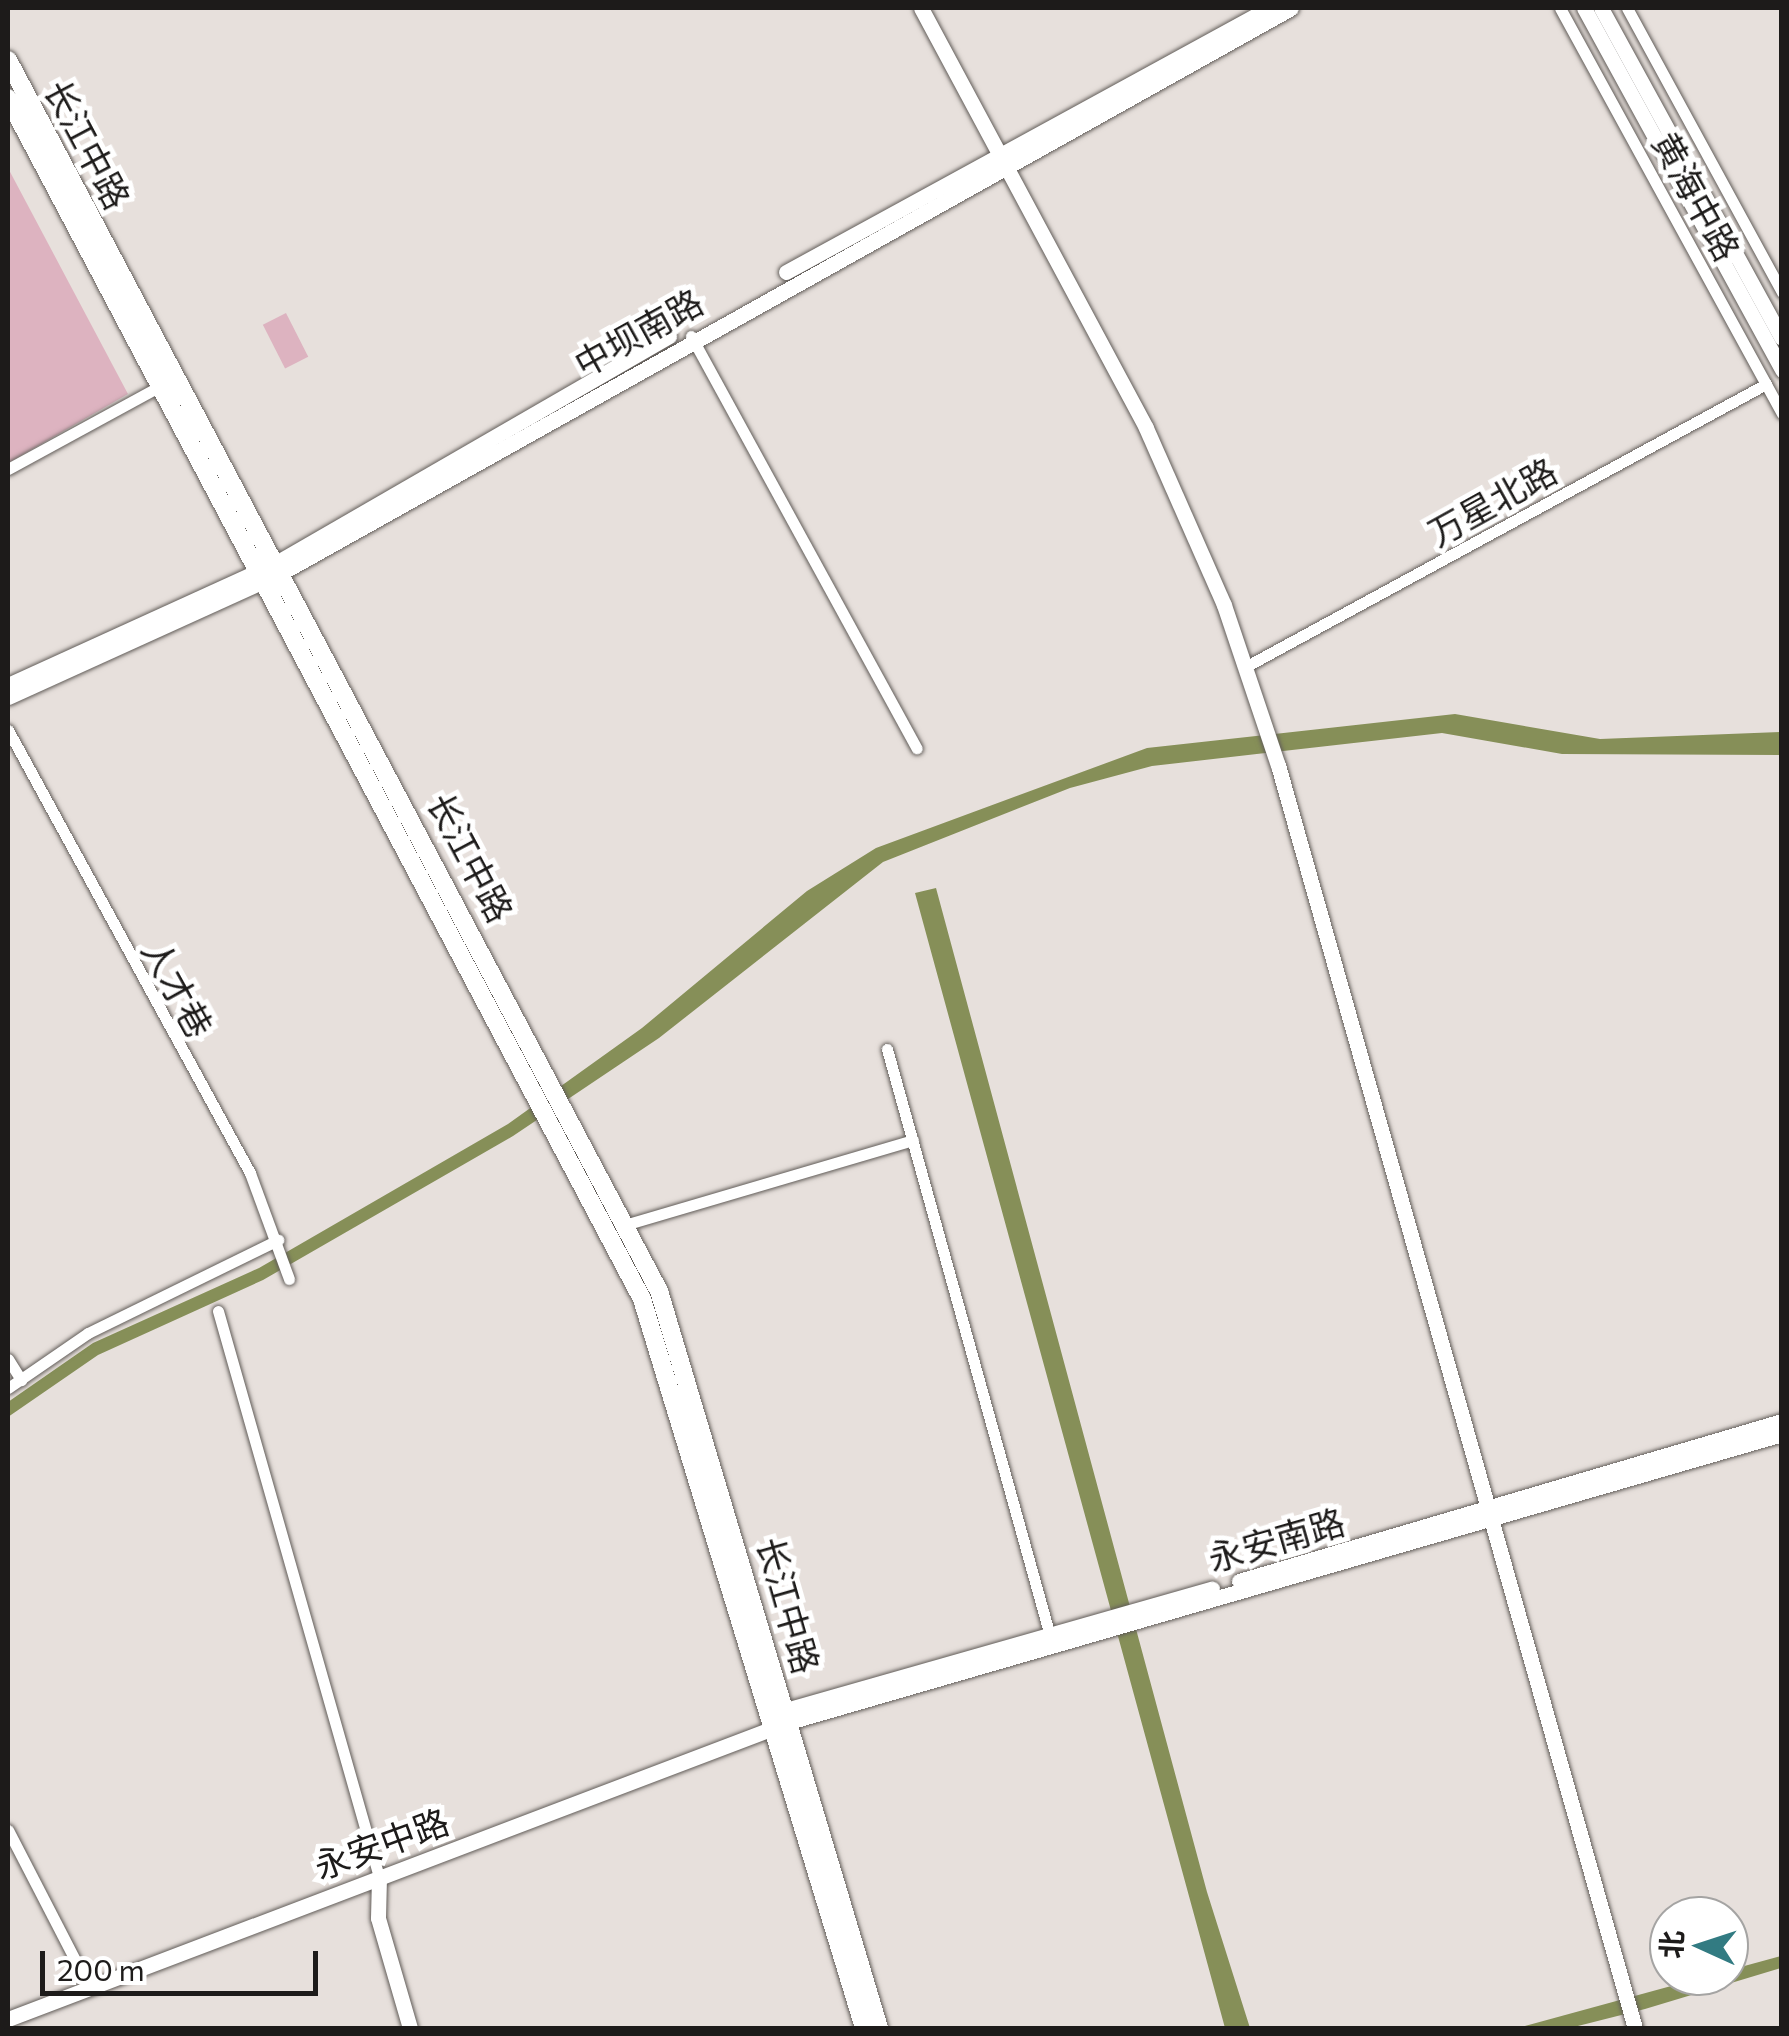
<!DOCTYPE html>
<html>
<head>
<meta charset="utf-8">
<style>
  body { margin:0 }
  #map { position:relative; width:1789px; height:2036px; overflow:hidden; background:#e7e0dc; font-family:Commissioner,"Noto Sans SC",sans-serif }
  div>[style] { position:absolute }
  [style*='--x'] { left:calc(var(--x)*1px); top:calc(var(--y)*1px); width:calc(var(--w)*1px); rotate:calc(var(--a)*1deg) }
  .green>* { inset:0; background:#ddb3c0; transform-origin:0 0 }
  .water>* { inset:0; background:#868f58 }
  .roads { filter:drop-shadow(0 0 2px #615c58) drop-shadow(0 0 2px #615c58) }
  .street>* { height:11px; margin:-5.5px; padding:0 5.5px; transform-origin:5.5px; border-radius:5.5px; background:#fff }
  .secondary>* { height:15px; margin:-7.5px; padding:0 7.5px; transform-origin:7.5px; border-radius:7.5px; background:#fff }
  .primary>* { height:18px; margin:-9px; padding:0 9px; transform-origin:9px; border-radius:9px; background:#fff }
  span { translate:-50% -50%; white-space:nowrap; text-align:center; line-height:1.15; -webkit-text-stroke:10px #fff; paint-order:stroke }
  .street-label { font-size:35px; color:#1d1b1a }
  .frame { position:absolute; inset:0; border:10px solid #1d1b1a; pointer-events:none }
  .north { position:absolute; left:1649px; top:1896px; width:100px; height:100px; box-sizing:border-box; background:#fff; border:2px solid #a5a4a3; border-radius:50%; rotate:273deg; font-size:28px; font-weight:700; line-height:40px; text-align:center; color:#1d1b1a }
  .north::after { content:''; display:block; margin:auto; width:35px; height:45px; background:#327b82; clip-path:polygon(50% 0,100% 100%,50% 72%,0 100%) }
  .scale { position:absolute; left:40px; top:1951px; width:278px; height:45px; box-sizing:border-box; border:5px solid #1d1b1a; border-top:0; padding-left:12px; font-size:30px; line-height:35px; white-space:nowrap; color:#1d1b1a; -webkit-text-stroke:8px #fff; paint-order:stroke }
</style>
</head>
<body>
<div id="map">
  <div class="green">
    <i style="clip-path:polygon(8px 168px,128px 394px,8px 463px)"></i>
    <i style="left:286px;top:313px;width:49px;height:26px;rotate:63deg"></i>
  </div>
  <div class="water">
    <i style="clip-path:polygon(1455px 714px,1600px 739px,1781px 732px,1781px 755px,1562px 754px,1442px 733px,1152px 766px,1070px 788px,883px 862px,659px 1038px,513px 1136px,263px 1280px,98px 1355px,8px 1417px,8px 1402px,93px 1343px,259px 1268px,508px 1124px,642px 1028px,807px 891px,876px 848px,1147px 748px)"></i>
    <i style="clip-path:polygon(936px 888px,1207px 1892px,1250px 2028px,1225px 2028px,915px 893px)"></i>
    <i style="clip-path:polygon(1781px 1956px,1781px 1968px,1645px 2009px,1570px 2028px,1518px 2028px)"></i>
  </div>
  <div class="roads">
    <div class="street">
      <i style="--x:1560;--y:8;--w:462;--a:61.3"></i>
      <i style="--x:1627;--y:8;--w:324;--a:61.4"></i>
      <i style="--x:691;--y:336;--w:470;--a:61.3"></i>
      <i style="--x:8;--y:469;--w:175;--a:-28.6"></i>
      <i style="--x:1245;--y:667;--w:593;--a:-28.51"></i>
      <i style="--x:8;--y:730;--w:505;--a:61.35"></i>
      <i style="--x:250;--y:1173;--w:113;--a:69.8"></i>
      <i style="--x:887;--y:1049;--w:616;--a:74.48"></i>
      <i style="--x:628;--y:1224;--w:297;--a:-16.4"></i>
      <i style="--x:218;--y:1311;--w:588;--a:74.12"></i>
      <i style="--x:8;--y:1359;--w:25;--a:58"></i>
      <i style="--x:8;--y:1388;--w:97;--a:-34.5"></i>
      <i style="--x:88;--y:1333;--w:212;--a:-26.1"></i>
      <i style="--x:8;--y:1830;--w:174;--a:62.7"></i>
    </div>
    <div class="secondary">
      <i style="--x:921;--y:8;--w:476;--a:61.8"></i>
      <i style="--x:1146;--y:428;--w:193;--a:66.2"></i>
      <i style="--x:1224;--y:605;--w:169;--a:71.4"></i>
      <i style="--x:1278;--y:765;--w:1312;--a:74.22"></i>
      <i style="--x:1584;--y:8;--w:413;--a:61.3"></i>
      <i style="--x:1601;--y:8;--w:376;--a:61.3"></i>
      <i style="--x:786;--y:272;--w:550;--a:-28.66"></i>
      <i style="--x:8;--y:685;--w:294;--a:-24.5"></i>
      <i style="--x:276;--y:563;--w:454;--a:-30"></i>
      <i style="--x:8;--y:697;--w:300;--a:-24.4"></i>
      <i style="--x:281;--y:573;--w:1157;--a:-29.22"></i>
      <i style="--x:1239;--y:1581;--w:566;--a:-16.42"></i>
      <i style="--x:786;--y:1710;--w:443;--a:-15.9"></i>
      <i style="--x:379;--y:1877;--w:41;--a:91.4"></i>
      <i style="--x:378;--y:1918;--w:115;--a:73.8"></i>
      <i style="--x:8;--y:2019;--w:836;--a:-20.82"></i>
      <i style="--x:789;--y:1722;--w:1034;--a:-16.17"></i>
    </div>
    <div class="primary">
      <i style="--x:8;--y:60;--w:1393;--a:62.13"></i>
      <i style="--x:659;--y:1291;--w:769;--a:73.38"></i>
      <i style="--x:8;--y:98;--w:1358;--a:62.17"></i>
      <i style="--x:642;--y:1299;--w:762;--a:73.06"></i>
    </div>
  </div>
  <div class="street-label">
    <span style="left:88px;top:144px;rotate:62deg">长江中路</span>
    <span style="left:1697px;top:196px;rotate:61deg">黄海中路</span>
    <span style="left:638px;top:332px;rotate:-29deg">中坝南路</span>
    <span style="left:1492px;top:501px;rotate:-29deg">万星北路</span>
    <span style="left:471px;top:857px;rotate:62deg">长江中路</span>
    <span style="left:178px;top:988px;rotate:61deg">人才巷</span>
    <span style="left:1276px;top:1539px;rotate:-16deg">永安南路</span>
    <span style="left:789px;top:1605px;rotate:74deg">长江中路</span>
    <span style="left:381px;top:1843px;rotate:-20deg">永安中路</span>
  </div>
  <div class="frame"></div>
  <div class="north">北</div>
  <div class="scale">200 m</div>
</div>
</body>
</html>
